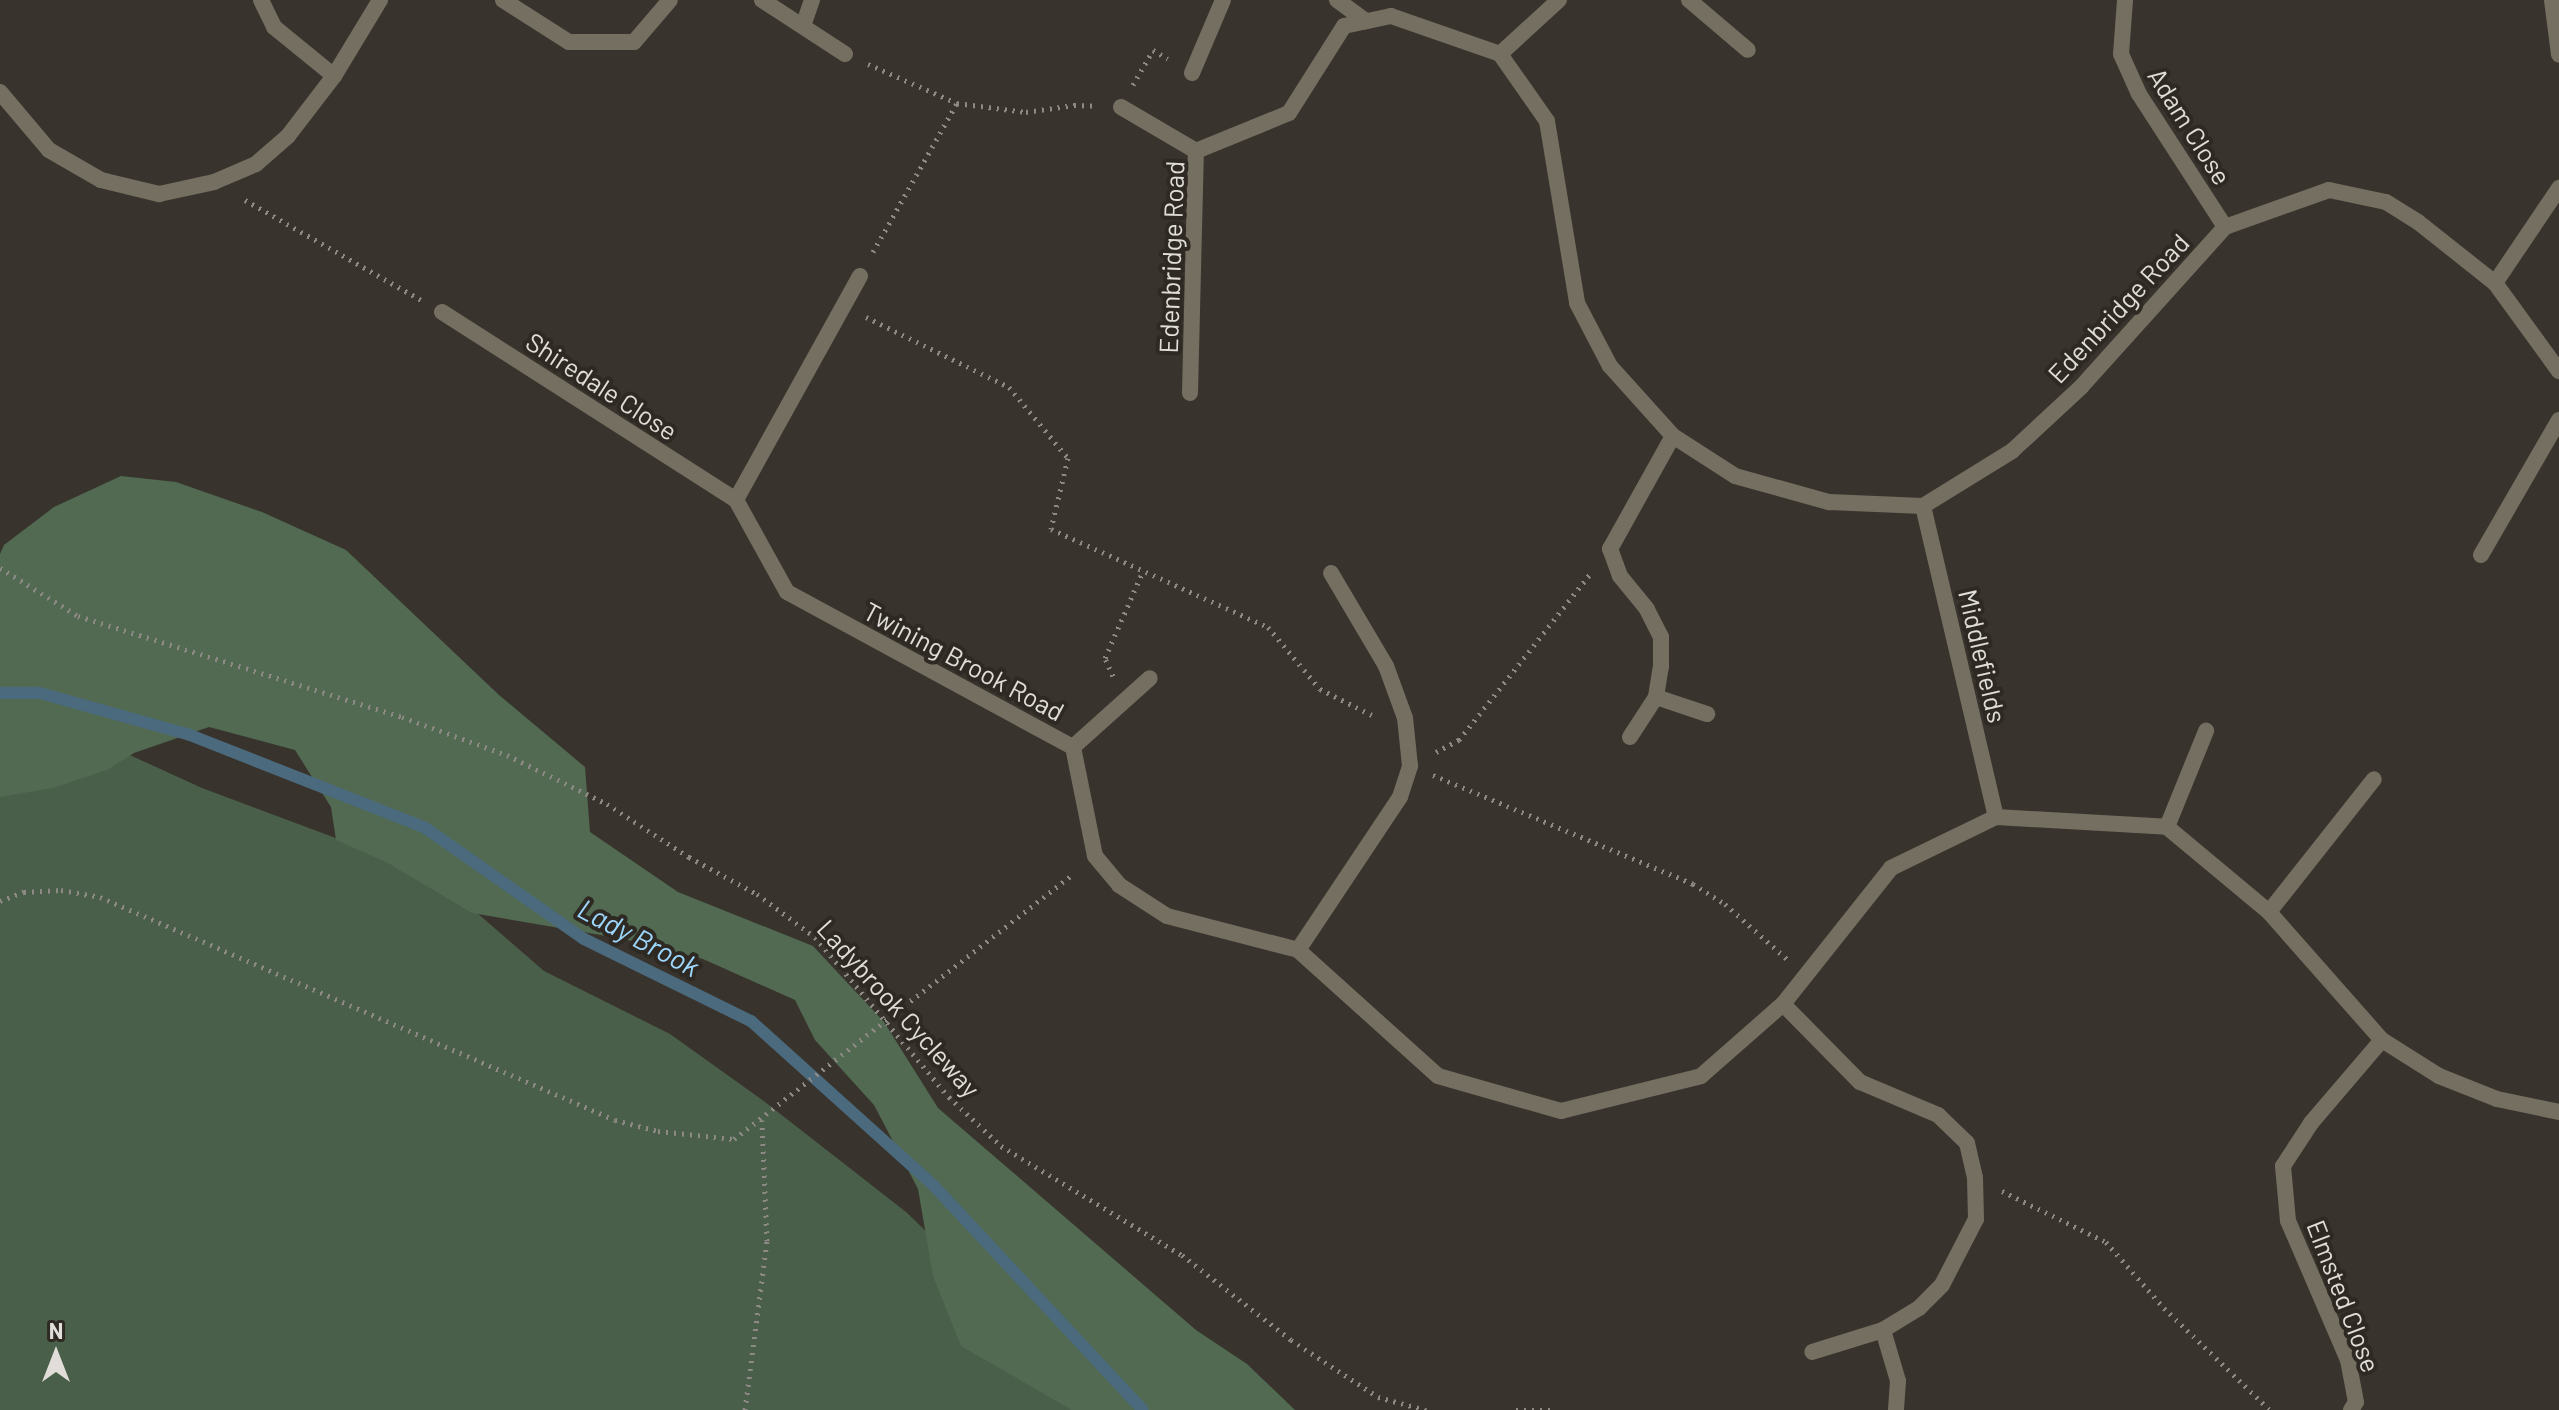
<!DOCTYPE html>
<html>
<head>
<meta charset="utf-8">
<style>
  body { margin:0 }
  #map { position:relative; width:2559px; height:1410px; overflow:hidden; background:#38342d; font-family:Barlow,sans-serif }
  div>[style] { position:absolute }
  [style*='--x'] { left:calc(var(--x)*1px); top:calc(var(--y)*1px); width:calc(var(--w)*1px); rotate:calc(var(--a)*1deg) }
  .green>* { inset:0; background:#4a5f4a }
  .forest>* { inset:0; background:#516a51 }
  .stream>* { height:12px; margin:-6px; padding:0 6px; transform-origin:6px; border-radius:6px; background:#4b6a7e }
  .path>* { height:5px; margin-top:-2.5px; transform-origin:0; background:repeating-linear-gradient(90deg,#8d8984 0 2px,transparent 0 8px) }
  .service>* { height:16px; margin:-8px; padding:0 8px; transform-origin:8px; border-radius:8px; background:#756f61 }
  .minor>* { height:16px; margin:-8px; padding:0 8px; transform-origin:8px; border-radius:8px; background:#756f61 }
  span { translate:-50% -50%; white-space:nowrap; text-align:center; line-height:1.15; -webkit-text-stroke:8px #2e2a23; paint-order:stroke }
  .street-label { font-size:26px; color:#e1deda }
  .water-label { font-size:28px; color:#9ed7fd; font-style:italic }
  .north { position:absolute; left:16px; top:1314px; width:80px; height:80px; -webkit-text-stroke:6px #2e2a23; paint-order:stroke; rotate:0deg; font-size:22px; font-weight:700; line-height:32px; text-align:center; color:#e1deda }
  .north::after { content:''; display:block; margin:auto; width:28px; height:36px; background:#e1deda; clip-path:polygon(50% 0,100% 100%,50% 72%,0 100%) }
</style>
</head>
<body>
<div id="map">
  <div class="green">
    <i style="clip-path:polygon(42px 715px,202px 788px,432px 874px,544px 971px,670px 1034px,765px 1102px,906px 1212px,1111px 1410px,0 1410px,0 744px)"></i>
  </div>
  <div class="forest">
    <i style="clip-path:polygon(121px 476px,176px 482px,262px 512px,346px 550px,499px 695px,585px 767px,590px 832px,678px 892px,813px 946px,884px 1022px,938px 1108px,1196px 1330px,1247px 1364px,1295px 1410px,1072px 1410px,961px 1346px,933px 1276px,918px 1189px,874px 1105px,815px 1040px,795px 1000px,703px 959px,624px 939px,472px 913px,388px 863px,336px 840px,331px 807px,295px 750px,209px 727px,134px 753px,107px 770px,53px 788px,0 797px,0 554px,4px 545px,54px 507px)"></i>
  </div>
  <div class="stream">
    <i style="--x:0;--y:693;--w:40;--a:0"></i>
    <i style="--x:40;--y:693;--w:156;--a:15.6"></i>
    <i style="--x:190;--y:735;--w:251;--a:21.5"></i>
    <i style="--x:424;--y:827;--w:195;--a:35"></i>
    <i style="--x:584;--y:939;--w:186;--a:26.2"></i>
    <i style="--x:751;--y:1021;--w:246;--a:42"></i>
    <i style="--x:934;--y:1186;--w:306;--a:47"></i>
  </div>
  <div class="path">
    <i style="--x:868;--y:64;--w:97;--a:23.7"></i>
    <i style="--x:957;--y:103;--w:70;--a:7.4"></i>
    <i style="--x:1026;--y:112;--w:49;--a:-8.3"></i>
    <i style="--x:1074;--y:105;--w:23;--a:2"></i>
    <i style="--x:1133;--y:85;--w:40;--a:-60.3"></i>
    <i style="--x:1153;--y:50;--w:17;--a:31"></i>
    <i style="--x:245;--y:200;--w:202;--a:29.6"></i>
    <i style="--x:873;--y:252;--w:171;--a:-60.6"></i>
    <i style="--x:866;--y:317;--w:159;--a:26.1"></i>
    <i style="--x:1009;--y:387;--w:92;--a:50.3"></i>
    <i style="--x:1068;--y:458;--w:73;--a:103.5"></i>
    <i style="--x:1051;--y:529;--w:238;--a:24.3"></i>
    <i style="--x:1268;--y:627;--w:81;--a:50"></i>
    <i style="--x:1320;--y:689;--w:58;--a:26.6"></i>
    <i style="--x:0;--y:568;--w:92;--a:31.6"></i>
    <i style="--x:78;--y:616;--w:339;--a:17.3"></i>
    <i style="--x:402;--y:717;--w:112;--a:19.9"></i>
    <i style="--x:507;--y:755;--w:111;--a:26.1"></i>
    <i style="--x:607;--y:804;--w:98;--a:32.9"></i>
    <i style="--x:689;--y:857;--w:77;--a:28.6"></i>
    <i style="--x:757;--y:894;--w:72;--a:36.6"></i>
    <i style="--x:815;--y:937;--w:209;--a:50.1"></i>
    <i style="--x:949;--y:1097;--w:71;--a:43.3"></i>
    <i style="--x:1001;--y:1146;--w:211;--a:31.1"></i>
    <i style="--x:1182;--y:1255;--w:138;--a:37.9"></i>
    <i style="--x:1291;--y:1340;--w:104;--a:33.2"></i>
    <i style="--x:1378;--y:1397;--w:50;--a:15.2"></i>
    <i style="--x:1113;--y:676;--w:20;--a:-114"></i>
    <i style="--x:1105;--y:658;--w:95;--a:-66.4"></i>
    <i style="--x:1436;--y:752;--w:26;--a:-28"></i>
    <i style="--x:1459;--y:740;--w:211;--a:-51.7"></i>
    <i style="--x:1433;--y:775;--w:282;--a:22.7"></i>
    <i style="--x:1693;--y:884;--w:38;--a:32"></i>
    <i style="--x:1725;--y:904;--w:83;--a:41.6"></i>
    <i style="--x:0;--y:901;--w:26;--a:-21"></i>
    <i style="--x:24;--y:892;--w:37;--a:-3"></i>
    <i style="--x:61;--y:890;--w:40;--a:10"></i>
    <i style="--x:100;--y:897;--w:561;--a:23.41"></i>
    <i style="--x:615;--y:1120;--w:44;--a:14.3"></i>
    <i style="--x:658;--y:1131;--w:76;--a:6"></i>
    <i style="--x:734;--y:1139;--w:430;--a:-38"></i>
    <i style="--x:2002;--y:1191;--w:116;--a:26.1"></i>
    <i style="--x:2106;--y:1242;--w:88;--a:48.7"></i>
    <i style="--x:2164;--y:1308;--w:147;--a:43.9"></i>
    <i style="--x:745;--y:1410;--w:170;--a:-82.6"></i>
    <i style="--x:767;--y:1241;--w:121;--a:-92.4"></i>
    <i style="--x:1516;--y:1410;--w:37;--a:0"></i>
  </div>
  <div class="service">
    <i style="--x:762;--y:0;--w:99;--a:33"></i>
    <i style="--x:1337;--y:0;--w:36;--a:36"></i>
    <i style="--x:803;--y:26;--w:28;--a:-71"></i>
    <i style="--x:1192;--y:73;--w:79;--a:-67"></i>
    <i style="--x:1121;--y:107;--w:87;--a:30.4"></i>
    <i style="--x:1073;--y:747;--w:103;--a:-41.9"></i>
  </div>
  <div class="minor">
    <i style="--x:261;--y:0;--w:30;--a:64"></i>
    <i style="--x:274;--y:27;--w:77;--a:39.2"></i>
    <i style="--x:503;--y:0;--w:78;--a:32.5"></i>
    <i style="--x:569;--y:42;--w:65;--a:0"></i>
    <i style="--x:634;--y:42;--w:55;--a:-49.4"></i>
    <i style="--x:1689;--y:0;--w:77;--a:40.3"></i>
    <i style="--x:2125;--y:0;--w:54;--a:94.2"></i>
    <i style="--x:2121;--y:54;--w:44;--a:65.8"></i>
    <i style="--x:2139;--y:94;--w:158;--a:57.1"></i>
    <i style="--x:2552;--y:0;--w:55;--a:82.7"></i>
    <i style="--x:1500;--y:54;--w:80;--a:-42.5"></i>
    <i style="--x:0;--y:92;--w:76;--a:49.8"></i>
    <i style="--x:49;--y:150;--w:60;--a:30"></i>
    <i style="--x:101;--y:180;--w:60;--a:13.6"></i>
    <i style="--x:159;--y:194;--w:56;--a:-12.3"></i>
    <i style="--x:214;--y:182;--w:46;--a:-23.2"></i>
    <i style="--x:256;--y:164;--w:43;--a:-41.2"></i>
    <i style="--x:288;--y:136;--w:76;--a:-52.5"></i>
    <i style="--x:334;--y:76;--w:89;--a:-58.8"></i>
    <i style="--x:860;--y:276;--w:256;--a:119"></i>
    <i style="--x:736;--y:500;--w:105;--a:61"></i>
    <i style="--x:787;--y:592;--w:325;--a:28.5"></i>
    <i style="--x:1073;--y:747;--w:111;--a:78.6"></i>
    <i style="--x:1095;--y:856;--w:38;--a:50"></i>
    <i style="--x:1119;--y:885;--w:57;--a:32.9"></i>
    <i style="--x:1167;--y:916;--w:135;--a:14.5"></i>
    <i style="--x:1298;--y:950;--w:188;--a:42"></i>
    <i style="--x:1438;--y:1076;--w:128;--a:15.9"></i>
    <i style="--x:1561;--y:1111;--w:144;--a:-14"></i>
    <i style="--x:1701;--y:1076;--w:109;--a:-41.3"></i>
    <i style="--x:1783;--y:1004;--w:174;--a:-51.5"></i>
    <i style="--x:1891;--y:868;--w:117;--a:-25.9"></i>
    <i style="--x:1996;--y:817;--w:171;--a:3.3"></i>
    <i style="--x:2167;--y:827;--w:133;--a:39.8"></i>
    <i style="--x:2269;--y:912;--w:171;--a:48.6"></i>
    <i style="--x:2382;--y:1040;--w:67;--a:32.3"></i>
    <i style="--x:2439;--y:1076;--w:62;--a:21.6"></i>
    <i style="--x:2497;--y:1099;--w:63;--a:11.8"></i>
    <i style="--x:2495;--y:283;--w:115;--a:-56"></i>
    <i style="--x:442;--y:312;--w:349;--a:32.6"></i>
    <i style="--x:1190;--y:393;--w:242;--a:-88.6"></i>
    <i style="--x:1196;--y:151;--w:100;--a:-22.2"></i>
    <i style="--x:1289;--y:113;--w:103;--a:-57.7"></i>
    <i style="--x:1344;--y:26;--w:48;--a:-12"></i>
    <i style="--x:1391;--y:16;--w:115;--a:19.2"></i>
    <i style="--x:1500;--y:54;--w:82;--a:55"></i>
    <i style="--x:1547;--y:121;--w:184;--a:80.6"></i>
    <i style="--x:1577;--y:303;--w:71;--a:62.4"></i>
    <i style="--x:1610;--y:366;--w:94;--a:48"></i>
    <i style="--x:1673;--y:436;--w:74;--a:32.8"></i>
    <i style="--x:1735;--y:476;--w:98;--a:15.5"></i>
    <i style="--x:1829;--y:502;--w:94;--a:2.4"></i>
    <i style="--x:1923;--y:506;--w:105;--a:-31.7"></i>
    <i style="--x:2012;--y:451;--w:94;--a:-42.8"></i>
    <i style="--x:2081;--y:387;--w:215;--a:-48"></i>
    <i style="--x:2225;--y:227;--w:110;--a:-19.6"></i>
    <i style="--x:2329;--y:190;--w:58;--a:11.9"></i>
    <i style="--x:2386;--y:202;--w:38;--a:32"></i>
    <i style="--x:2418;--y:222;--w:98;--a:38.4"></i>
    <i style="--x:2495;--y:283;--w:109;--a:54"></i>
    <i style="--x:1923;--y:506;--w:319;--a:76.8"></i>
    <i style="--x:2481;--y:555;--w:156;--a:-60"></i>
    <i style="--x:1656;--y:697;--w:54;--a:18.4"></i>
    <i style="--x:1630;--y:737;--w:48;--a:-57"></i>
    <i style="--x:1656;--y:697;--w:30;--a:-81"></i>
    <i style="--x:1661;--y:667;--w:30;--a:-90"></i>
    <i style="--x:1661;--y:637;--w:31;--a:-117"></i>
    <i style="--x:1647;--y:609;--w:43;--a:-129.3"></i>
    <i style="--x:1620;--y:576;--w:29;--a:-110"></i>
    <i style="--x:1610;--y:549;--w:129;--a:-60.9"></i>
    <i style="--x:2167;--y:827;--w:104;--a:-67.9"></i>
    <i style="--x:2269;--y:912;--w:169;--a:-51.7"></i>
    <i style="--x:1298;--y:950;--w:184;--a:-56.3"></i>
    <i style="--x:1400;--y:797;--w:33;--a:-72"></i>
    <i style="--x:1410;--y:766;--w:48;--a:-95.9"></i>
    <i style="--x:1405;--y:718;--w:55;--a:-110.1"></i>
    <i style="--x:1386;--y:666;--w:108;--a:-120.6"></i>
    <i style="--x:1783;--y:1004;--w:110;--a:45.4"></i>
    <i style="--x:1860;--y:1082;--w:85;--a:22.9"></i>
    <i style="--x:1938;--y:1115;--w:40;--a:44"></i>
    <i style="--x:1967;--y:1143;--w:36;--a:77"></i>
    <i style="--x:1975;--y:1178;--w:41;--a:88.6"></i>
    <i style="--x:1976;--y:1219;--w:74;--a:117.3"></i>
    <i style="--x:1942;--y:1285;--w:33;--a:135"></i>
    <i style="--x:1919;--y:1308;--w:42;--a:148.6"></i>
    <i style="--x:1883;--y:1330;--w:74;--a:162.8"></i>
    <i style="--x:1883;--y:1330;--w:53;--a:73.6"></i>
    <i style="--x:1898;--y:1381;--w:29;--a:94"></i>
    <i style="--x:2351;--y:1410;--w:9;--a:-58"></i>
    <i style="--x:2356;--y:1402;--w:43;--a:-100.8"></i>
    <i style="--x:2348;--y:1360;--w:151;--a:-113.3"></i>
    <i style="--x:2288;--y:1221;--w:55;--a:-95.2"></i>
    <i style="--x:2283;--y:1166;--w:51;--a:-56.9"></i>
    <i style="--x:2311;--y:1123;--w:109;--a:-49.5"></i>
  </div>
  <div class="street-label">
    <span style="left:2190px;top:126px;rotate:58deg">Adam Close</span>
    <span style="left:1171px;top:257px;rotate:-88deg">Edenbridge Road</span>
    <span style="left:2118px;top:308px;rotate:-47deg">Edenbridge Road</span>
    <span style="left:602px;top:386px;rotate:33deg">Shiredale Close</span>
    <span style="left:1983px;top:656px;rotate:77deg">Middlefields</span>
    <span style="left:964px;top:661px;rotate:28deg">Twining Brook Road</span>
    <span style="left:899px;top:1008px;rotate:48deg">Ladybrook Cycleway</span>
    <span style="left:2344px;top:1296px;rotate:69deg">Elmsted Close</span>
  </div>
  <div class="water-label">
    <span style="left:639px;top:937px;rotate:28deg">Lady Brook</span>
  </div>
  <div class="north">N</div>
</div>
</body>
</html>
